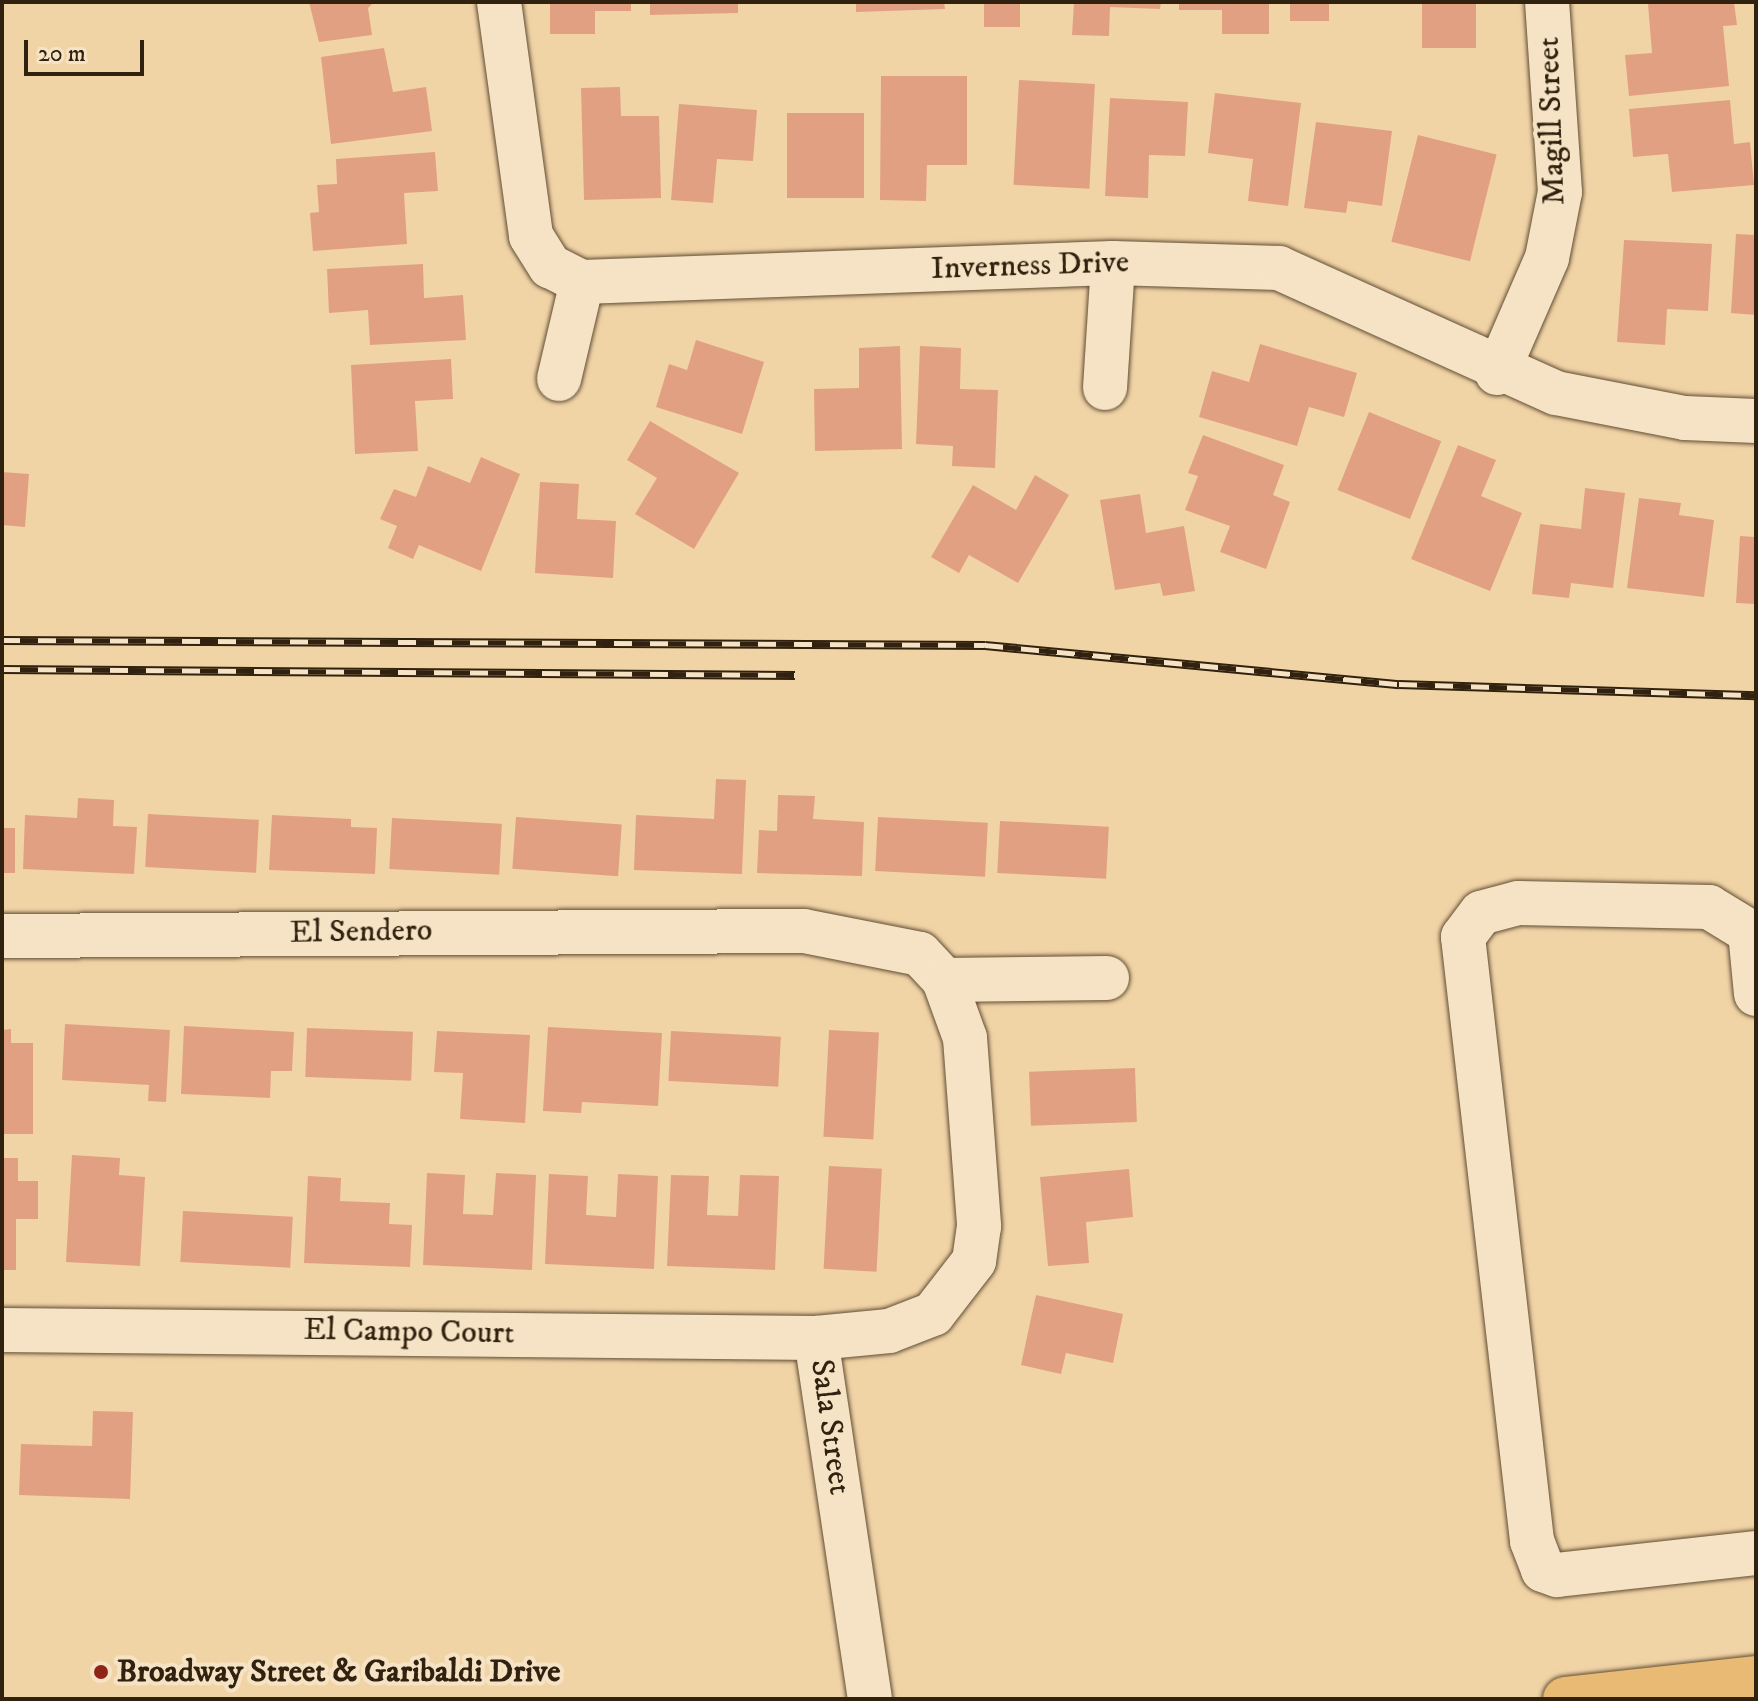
<!DOCTYPE html>
<html>
<head>
<meta charset="utf-8">
<style>
  body { margin:0 }
  #map { position:relative; width:1758px; height:1701px; overflow:hidden; background:#f1d4a6; font-family:"IM FELL DW Pica",serif }
  div>[style] { position:absolute }
  [style*='--x'] { left:calc(var(--x)*1px); top:calc(var(--y)*1px); width:calc(var(--w)*1px); rotate:calc(var(--a)*1deg) }
  .building>* { inset:0; background:#e2a082; transform-origin:0 0 }
  .roads { filter:drop-shadow(0 0 2px #614e35) drop-shadow(0 0 2px #614e35) }
  .minor>* { height:44px; margin:-22px; padding:0 22px; transform-origin:22px; border-radius:22px; background:#f6e3c5 }
  .major>* { height:44px; margin:-22px; padding:0 22px; transform-origin:22px; border-radius:22px; background:#e8ba73 }
  .rail>* { height:9px; margin-top:-4.5px; transform-origin:0; background:repeating-linear-gradient(90deg,#f6e3c5 0 18px,#31220f 0 36px); box-sizing:border-box; border-block:2px solid #31220f }
  .dots>* { width:22px; height:22px; translate:-50% -50%; box-sizing:border-box; border:4px solid #f6e3c5; border-radius:50% }
  span { translate:-50% -50%; white-space:nowrap; text-align:center; line-height:1.15; -webkit-text-stroke:8px #f6e3c5; paint-order:stroke }
  .street-label { font-size:32px; color:#31220f }
  .poi-label { font-size:32px; color:#31220f; font-weight:700 }
  .left { translate:0 -50%; text-align:left }
  .frame { position:absolute; inset:0; border:4px solid #31220f; pointer-events:none }
  .scale { position:absolute; left:24px; top:40px; width:120px; height:36px; box-sizing:border-box; border:4px solid #31220f; border-top:0; padding-left:10px; font-size:24px; line-height:28px; white-space:nowrap; color:#31220f; -webkit-text-stroke:6px #f6e3c5; paint-order:stroke }
</style>
</head>
<body>
<div id="map">
  <div class="building">
    <i style="clip-path:polygon(309px 2px,374px 2px,368px 8px,372px 35px,319px 42px)"></i>
    <i style="clip-path:polygon(550px 2px,631px 2px,631px 11px,595px 11px,595px 34px,550px 34px)"></i>
    <i style="clip-path:polygon(650px 2px,738px 2px,738px 13px,650px 15px)"></i>
    <i style="clip-path:polygon(856px 2px,944px 2px,945px 9px,856px 12px)"></i>
    <i style="left:984px;top:2px;width:36px;height:25px"></i>
    <i style="clip-path:polygon(1074px 2px,1161px 2px,1160px 9px,1110px 7px,1109px 36px,1072px 35px)"></i>
    <i style="clip-path:polygon(1179px 2px,1269px 2px,1269px 34px,1222px 34px,1222px 10px,1179px 10px)"></i>
    <i style="left:1290px;top:2px;width:39px;height:19px"></i>
    <i style="left:1422px;top:2px;width:54px;height:46px"></i>
    <i style="clip-path:polygon(1734px 2px,1737px 25px,1723px 26px,1729px 86px,1629px 96px,1625px 55px,1652px 53px,1648px 4px)"></i>
    <i style="clip-path:polygon(384px 48px,393px 92px,426px 87px,432px 131px,331px 144px,321px 57px)"></i>
    <i style="clip-path:polygon(881px 76px,967px 76px,967px 165px,927px 165px,926px 201px,880px 200px)"></i>
    <i style="left:1019px;top:80px;width:76px;height:105px;rotate:3deg"></i>
    <i style="clip-path:polygon(620px 87px,621px 116px,659px 116px,661px 198px,584px 200px,581px 88px)"></i>
    <i style="clip-path:polygon(1215px 93px,1301px 103px,1288px 206px,1248px 201px,1253px 159px,1208px 153px)"></i>
    <i style="clip-path:polygon(1110px 98px,1188px 102px,1185px 156px,1149px 155px,1148px 198px,1105px 196px)"></i>
    <i style="clip-path:polygon(1730px 100px,1734px 144px,1750px 142px,1754px 185px,1672px 192px,1668px 154px,1633px 157px,1629px 109px)"></i>
    <i style="clip-path:polygon(679px 104px,757px 110px,753px 161px,717px 159px,713px 203px,671px 200px)"></i>
    <i style="left:787px;top:113px;width:77px;height:85px"></i>
    <i style="clip-path:polygon(1316px 122px,1392px 131px,1382px 206px,1348px 201px,1346px 213px,1304px 208px)"></i>
    <i style="left:1418px;top:135px;width:81px;height:110px;rotate:14deg"></i>
    <i style="clip-path:polygon(435px 152px,438px 191px,404px 193px,407px 244px,313px 251px,310px 213px,319px 212px,317px 185px,337px 184px,336px 159px)"></i>
    <i style="clip-path:polygon(1736px 234px,1756px 235px,1756px 315px,1731px 313px)"></i>
    <i style="clip-path:polygon(1624px 240px,1712px 244px,1708px 311px,1667px 309px,1665px 345px,1617px 342px)"></i>
    <i style="clip-path:polygon(423px 264px,424px 298px,463px 295px,466px 340px,370px 345px,368px 310px,329px 313px,327px 269px)"></i>
    <i style="clip-path:polygon(696px 340px,764px 362px,742px 434px,656px 407px,669px 364px,687px 370px)"></i>
    <i style="clip-path:polygon(1260px 344px,1357px 373px,1344px 417px,1309px 407px,1297px 446px,1199px 417px,1212px 371px,1249px 382px)"></i>
    <i style="clip-path:polygon(900px 346px,902px 449px,815px 451px,814px 389px,859px 388px,859px 348px)"></i>
    <i style="clip-path:polygon(920px 346px,961px 348px,960px 389px,998px 390px,995px 468px,952px 466px,953px 446px,916px 444px)"></i>
    <i style="clip-path:polygon(451px 359px,453px 399px,415px 401px,418px 451px,355px 454px,351px 365px)"></i>
    <i style="left:1369px;top:412px;width:78px;height:84px;rotate:22deg"></i>
    <i style="clip-path:polygon(650px 421px,739px 473px,694px 549px,635px 514px,657px 478px,627px 460px)"></i>
    <i style="clip-path:polygon(1203px 435px,1284px 465px,1273px 495px,1290px 502px,1266px 569px,1220px 552px,1230px 526px,1185px 510px,1198px 476px,1188px 473px)"></i>
    <i style="clip-path:polygon(1458px 445px,1496px 460px,1481px 496px,1522px 513px,1490px 591px,1411px 559px)"></i>
    <i style="clip-path:polygon(481px 457px,520px 474px,481px 571px,419px 545px,413px 559px,388px 548px,397px 526px,380px 519px,394px 489px,416px 497px,428px 466px,470px 483px)"></i>
    <i style="clip-path:polygon(2px 472px,29px 474px,25px 527px,2px 525px)"></i>
    <i style="clip-path:polygon(1035px 475px,1069px 495px,1018px 583px,969px 555px,959px 573px,931px 557px,973px 485px,1016px 510px)"></i>
    <i style="clip-path:polygon(540px 482px,579px 484px,577px 519px,616px 521px,613px 578px,535px 573px)"></i>
    <i style="clip-path:polygon(1585px 488px,1625px 493px,1613px 588px,1571px 583px,1569px 598px,1532px 594px,1540px 524px,1581px 529px)"></i>
    <i style="clip-path:polygon(1140px 494px,1146px 533px,1184px 526px,1195px 591px,1163px 596px,1160px 583px,1115px 590px,1100px 500px)"></i>
    <i style="clip-path:polygon(1639px 498px,1681px 503px,1679px 515px,1714px 520px,1704px 597px,1627px 588px)"></i>
    <i style="clip-path:polygon(1740px 536px,1756px 537px,1756px 604px,1736px 603px)"></i>
    <i style="clip-path:polygon(716px 779px,746px 780px,742px 874px,634px 870px,636px 815px,714px 819px)"></i>
    <i style="clip-path:polygon(778px 795px,815px 796px,813px 819px,864px 822px,862px 876px,757px 873px,759px 830px,777px 831px)"></i>
    <i style="clip-path:polygon(78px 798px,114px 800px,113px 826px,137px 827px,134px 874px,23px 869px,25px 815px,77px 818px)"></i>
    <i style="left:148px;top:814px;width:111px;height:53px;rotate:3deg"></i>
    <i style="clip-path:polygon(272px 815px,351px 819px,351px 827px,377px 828px,375px 874px,269px 870px)"></i>
    <i style="left:516px;top:817px;width:106px;height:52px;rotate:4deg"></i>
    <i style="left:878px;top:817px;width:110px;height:54px;rotate:3deg"></i>
    <i style="left:392px;top:818px;width:110px;height:51px;rotate:3deg"></i>
    <i style="left:1000px;top:821px;width:109px;height:52px;rotate:3deg"></i>
    <i style="left:2px;top:828px;width:13px;height:45px"></i>
    <i style="clip-path:polygon(65px 1024px,170px 1030px,166px 1102px,148px 1101px,149px 1085px,62px 1080px)"></i>
    <i style="clip-path:polygon(184px 1026px,294px 1032px,292px 1071px,271px 1071px,270px 1098px,181px 1094px)"></i>
    <i style="clip-path:polygon(548px 1027px,662px 1033px,658px 1106px,582px 1102px,581px 1113px,543px 1111px)"></i>
    <i style="left:307px;top:1028px;width:106px;height:49px;rotate:2deg"></i>
    <i style="clip-path:polygon(11px 1029px,11px 1043px,33px 1043px,33px 1134px,2px 1134px,2px 1030px)"></i>
    <i style="left:829px;top:1030px;width:50px;height:107px;rotate:3deg"></i>
    <i style="clip-path:polygon(437px 1031px,530px 1035px,525px 1123px,460px 1119px,463px 1073px,434px 1072px)"></i>
    <i style="left:671px;top:1031px;width:110px;height:50px;rotate:3deg"></i>
    <i style="left:1135px;top:1068px;width:54px;height:106px;rotate:88deg"></i>
    <i style="clip-path:polygon(72px 1155px,120px 1158px,119px 1175px,145px 1177px,140px 1266px,66px 1262px)"></i>
    <i style="clip-path:polygon(2px 1158px,18px 1158px,18px 1181px,38px 1181px,38px 1219px,16px 1219px,16px 1270px,2px 1270px)"></i>
    <i style="left:829px;top:1166px;width:53px;height:103px;rotate:3deg"></i>
    <i style="clip-path:polygon(1129px 1169px,1133px 1217px,1086px 1222px,1089px 1263px,1048px 1266px,1040px 1177px)"></i>
    <i style="clip-path:polygon(427px 1173px,465px 1175px,463px 1214px,493px 1215px,496px 1173px,536px 1175px,532px 1270px,423px 1265px)"></i>
    <i style="clip-path:polygon(549px 1174px,588px 1176px,586px 1215px,616px 1217px,618px 1174px,658px 1176px,654px 1269px,545px 1264px)"></i>
    <i style="clip-path:polygon(671px 1175px,709px 1176px,707px 1215px,738px 1216px,740px 1175px,779px 1176px,775px 1270px,667px 1266px)"></i>
    <i style="clip-path:polygon(308px 1176px,341px 1178px,340px 1201px,390px 1203px,389px 1224px,412px 1225px,410px 1267px,304px 1263px)"></i>
    <i style="left:183px;top:1211px;width:110px;height:51px;rotate:3deg"></i>
    <i style="clip-path:polygon(1036px 1295px,1123px 1314px,1113px 1363px,1066px 1353px,1061px 1374px,1021px 1365px)"></i>
    <i style="clip-path:polygon(93px 1411px,133px 1412px,130px 1499px,19px 1495px,21px 1444px,92px 1446px)"></i>
  </div>
  <div class="roads">
    <div class="minor">
      <i style="--x:499;--y:2;--w:236;--a:82.2"></i>
      <i style="--x:531;--y:236;--w:36;--a:58"></i>
      <i style="--x:550;--y:266;--w:36;--a:27"></i>
      <i style="--x:582;--y:282;--w:531;--a:-2.05"></i>
      <i style="--x:1113;--y:263;--w:166;--a:1.7"></i>
      <i style="--x:1279;--y:268;--w:304;--a:24.3"></i>
      <i style="--x:1556;--y:393;--w:131;--a:11"></i>
      <i style="--x:1685;--y:418;--w:71;--a:2.4"></i>
      <i style="--x:1497;--y:373;--w:125;--a:-66.5"></i>
      <i style="--x:1547;--y:258;--w:67;--a:-78.9"></i>
      <i style="--x:1560;--y:192;--w:190;--a:-93.9"></i>
      <i style="--x:559;--y:379;--w:100;--a:-76.7"></i>
      <i style="--x:1105;--y:388;--w:125;--a:-86.3"></i>
      <i style="--x:2;--y:936;--w:802;--a:-0.36"></i>
      <i style="--x:804;--y:931;--w:118;--a:11.2"></i>
      <i style="--x:920;--y:954;--w:35;--a:47"></i>
      <i style="--x:944;--y:980;--w:62;--a:70.1"></i>
      <i style="--x:965;--y:1038;--w:189;--a:85.7"></i>
      <i style="--x:979;--y:1226;--w:35;--a:98"></i>
      <i style="--x:974;--y:1261;--w:67;--a:127.7"></i>
      <i style="--x:933;--y:1314;--w:47;--a:158.9"></i>
      <i style="--x:889;--y:1331;--w:73;--a:174.5"></i>
      <i style="--x:816;--y:1338;--w:814;--a:-179.44"></i>
      <i style="--x:944;--y:980;--w:163;--a:-0.7"></i>
      <i style="--x:1756;--y:994;--w:62;--a:-95.5"></i>
      <i style="--x:1750;--y:932;--w:48;--a:-148.6"></i>
      <i style="--x:1709;--y:907;--w:191;--a:-178.8"></i>
      <i style="--x:1518;--y:903;--w:38;--a:165"></i>
      <i style="--x:1481;--y:913;--w:30;--a:127"></i>
      <i style="--x:1463;--y:937;--w:608;--a:83.48"></i>
      <i style="--x:1532;--y:1541;--w:31;--a:69"></i>
      <i style="--x:1543;--y:1570;--w:15;--a:20"></i>
      <i style="--x:1557;--y:1575;--w:200;--a:-6.3"></i>
      <i style="--x:816;--y:1338;--w:365;--a:81.5"></i>
    </div>
    <div class="major">
      <i style="--x:1565;--y:1699;--w:192;--a:-6.3"></i>
    </div>
  </div>
  <div class="rail">
    <i style="--x:2;--y:640;--w:983;--a:0.29"></i>
    <i style="--x:985;--y:645;--w:416;--a:5.4"></i>
    <i style="--x:1399;--y:684;--w:357;--a:1.8"></i>
    <i style="--x:2;--y:669;--w:793;--a:0.43"></i>
  </div>
  <div class="dots">
    <i style="left:101px;top:1672px;background:#8f2418"></i>
  </div>
  <div class="street-label">
    <span style="left:1552px;top:121px;rotate:-92deg">Magill Street</span>
    <span style="left:1030px;top:266px;rotate:-2deg">Inverness Drive</span>
    <span style="left:361px;top:932px;rotate:-1deg">El Sendero</span>
    <span style="left:409px;top:1332px;rotate:1deg">El Campo Court</span>
    <span style="left:830px;top:1427px;rotate:82deg">Sala Street</span>
  </div>
  <div class="poi-label">
    <span class="left" style="left:117px;top:1672px">Broadway Street &amp; Garibaldi Drive</span>
  </div>
  <div class="frame"></div>
  <div class="scale">20 m</div>
</div>
</body>
</html>
